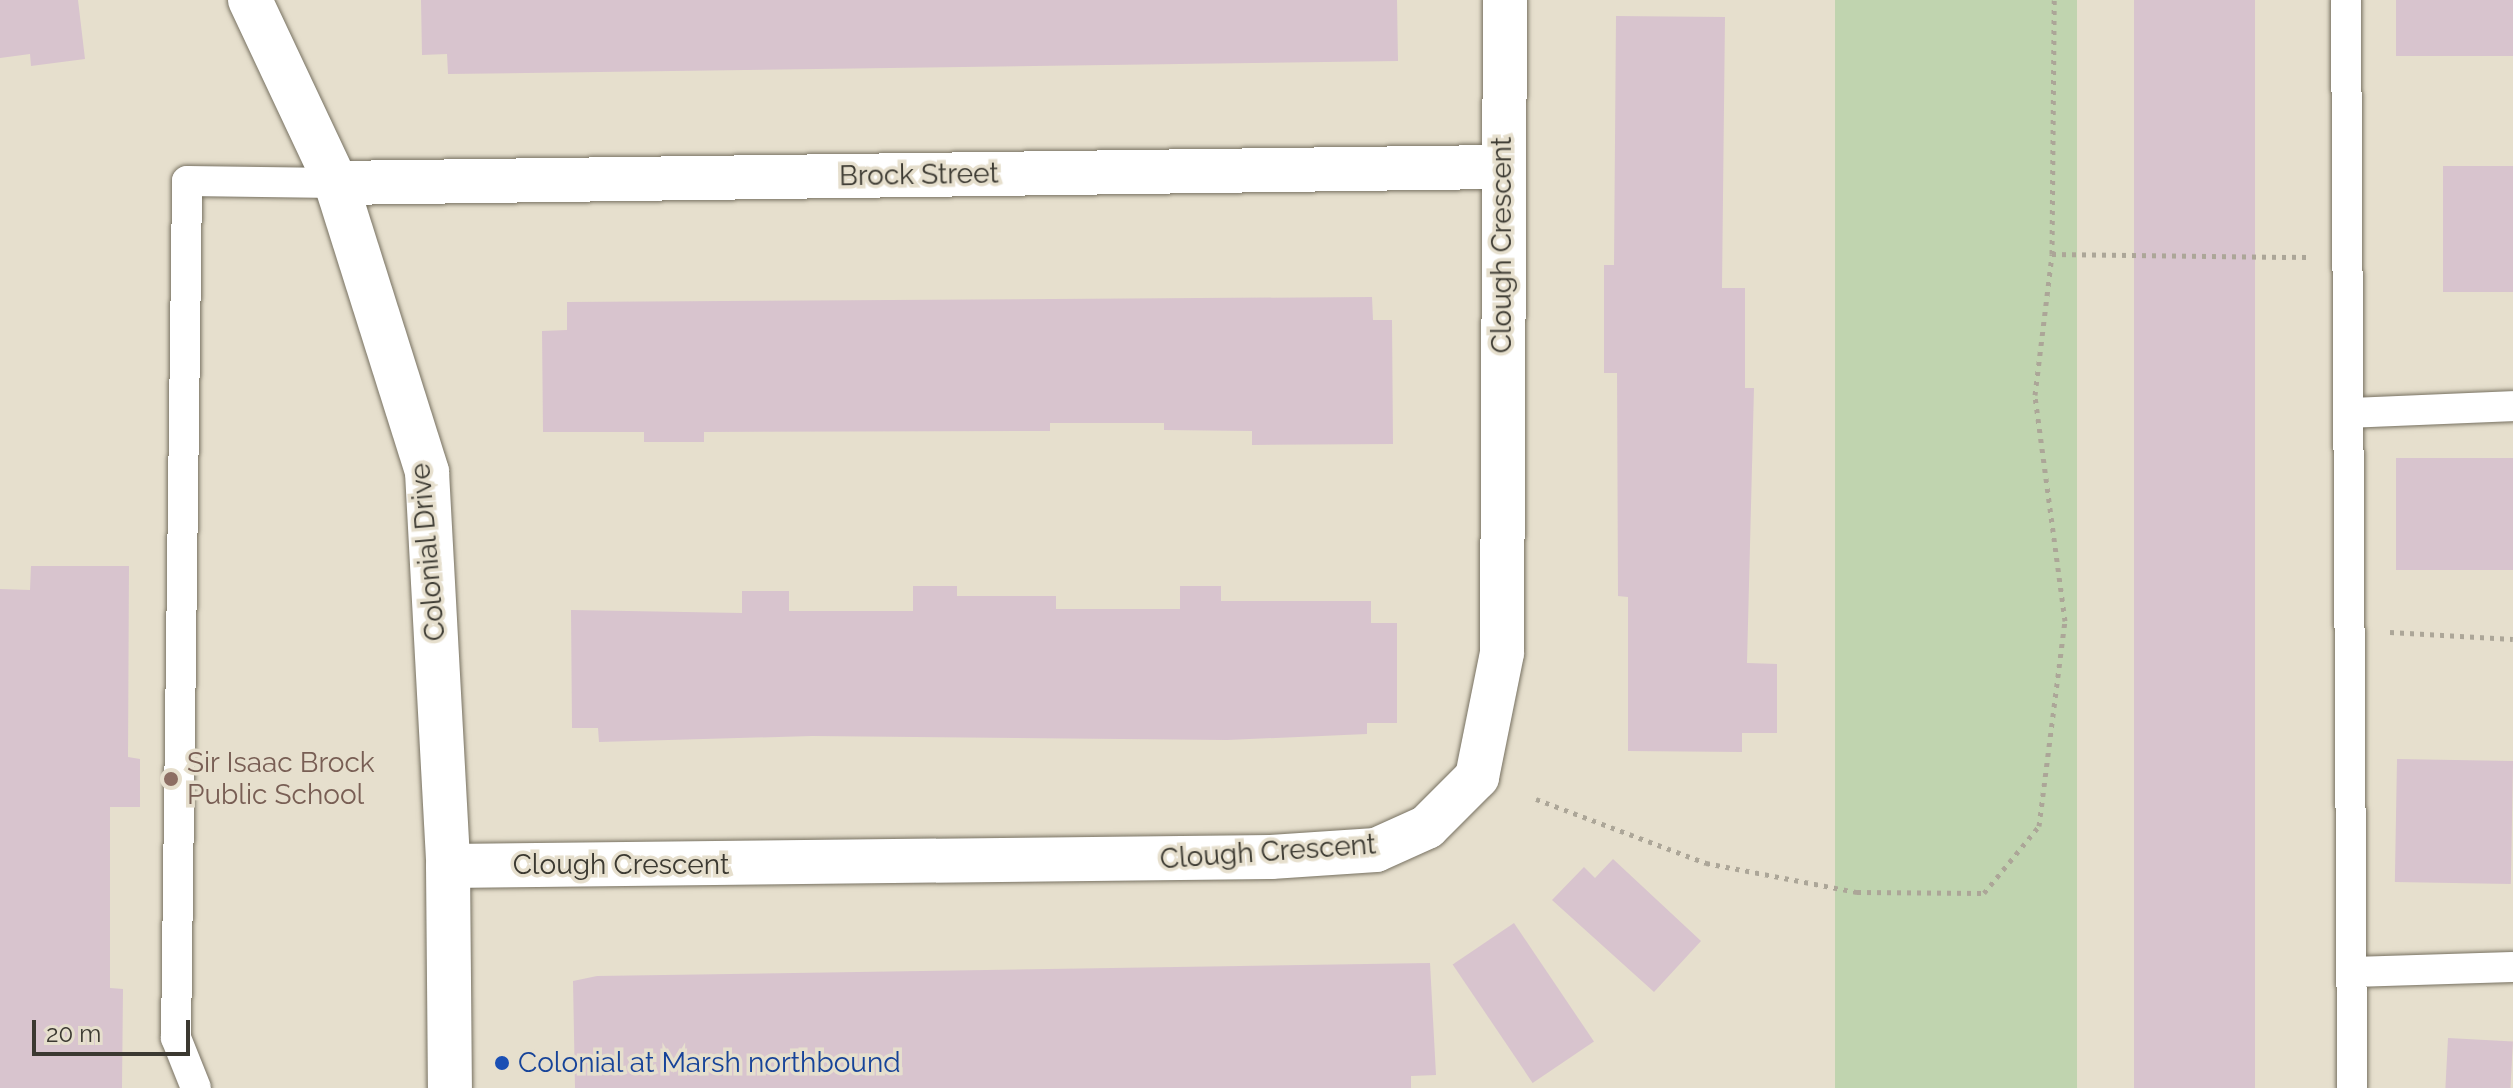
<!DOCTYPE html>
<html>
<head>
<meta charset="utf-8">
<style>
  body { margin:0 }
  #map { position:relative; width:2513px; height:1088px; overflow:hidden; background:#e6dfcd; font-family:Raleway,sans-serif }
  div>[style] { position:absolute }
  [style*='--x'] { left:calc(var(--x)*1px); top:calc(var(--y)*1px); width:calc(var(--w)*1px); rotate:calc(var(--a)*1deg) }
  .green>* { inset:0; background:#c0d4af; transform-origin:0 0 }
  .building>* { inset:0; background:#d8c4ce; transform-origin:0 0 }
  .path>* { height:5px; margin-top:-2.5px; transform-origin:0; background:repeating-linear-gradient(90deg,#aca698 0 4px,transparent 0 10px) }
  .roads { filter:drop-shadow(0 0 2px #777161) drop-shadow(0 0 2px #777161) }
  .service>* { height:30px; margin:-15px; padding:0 15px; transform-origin:15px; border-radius:15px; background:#fff }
  .minor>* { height:44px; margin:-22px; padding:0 22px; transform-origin:22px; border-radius:22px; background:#fff }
  .dots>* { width:22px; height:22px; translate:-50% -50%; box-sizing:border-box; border:4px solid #e6dfcd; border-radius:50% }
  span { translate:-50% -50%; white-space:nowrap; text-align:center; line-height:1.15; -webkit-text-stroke:7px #e6dfcd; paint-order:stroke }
  .street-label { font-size:28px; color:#3b3931 }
  .education-label { font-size:28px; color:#785e54 }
  .left { translate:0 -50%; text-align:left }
  .transit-label { font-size:28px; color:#164399 }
  .scale { position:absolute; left:32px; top:1020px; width:158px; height:36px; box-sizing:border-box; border:4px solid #3b3931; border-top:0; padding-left:10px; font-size:24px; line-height:28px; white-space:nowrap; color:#3b3931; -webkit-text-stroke:6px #e6dfcd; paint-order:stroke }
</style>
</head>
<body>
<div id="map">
  <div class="green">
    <i style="left:1835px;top:0;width:242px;height:1088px"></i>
  </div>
  <div class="building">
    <i style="clip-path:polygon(0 0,78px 0,85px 59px,31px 66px,30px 54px,0 58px)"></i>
    <i style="clip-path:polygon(421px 0,1397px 0,1398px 61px,448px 74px,447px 54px,422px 55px)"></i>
    <i style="left:2134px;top:0;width:121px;height:1088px"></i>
    <i style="left:2396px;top:0;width:117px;height:56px"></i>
    <i style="clip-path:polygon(1616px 16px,1725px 17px,1722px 288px,1745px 288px,1745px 388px,1754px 388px,1747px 663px,1777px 664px,1777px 733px,1742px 733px,1742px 752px,1628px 751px,1628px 597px,1618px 596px,1617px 373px,1604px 373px,1604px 265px,1614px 265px)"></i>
    <i style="left:2513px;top:166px;width:126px;height:70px;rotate:90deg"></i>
    <i style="clip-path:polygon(1372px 297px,1373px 320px,1392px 320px,1393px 444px,1252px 445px,1252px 431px,1164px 430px,1164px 423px,1050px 423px,1050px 431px,704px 432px,704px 442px,644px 442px,644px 432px,543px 432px,542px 331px,567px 330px,567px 302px)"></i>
    <i style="left:2513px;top:458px;width:112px;height:117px;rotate:90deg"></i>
    <i style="clip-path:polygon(31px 566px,129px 566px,128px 757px,140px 759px,140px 807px,110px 807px,110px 988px,123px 989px,122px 1088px,0 1088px,0 589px,30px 590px)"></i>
    <i style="clip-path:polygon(913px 586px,957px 586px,957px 596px,1056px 596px,1056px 609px,1180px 609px,1180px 586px,1221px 586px,1221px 601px,1371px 601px,1371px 623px,1397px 623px,1397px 723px,1367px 723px,1367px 734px,1227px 740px,812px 736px,599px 742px,598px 728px,572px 728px,571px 610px,742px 613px,742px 591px,789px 591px,789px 611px,913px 611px)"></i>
    <i style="left:2397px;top:759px;width:116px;height:123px;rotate:1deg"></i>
    <i style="clip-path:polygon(1613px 859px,1701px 941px,1654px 992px,1552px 900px,1584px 867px,1595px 878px)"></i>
    <i style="left:1514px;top:923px;width:143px;height:74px;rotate:56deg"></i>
    <i style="clip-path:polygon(1430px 963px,1436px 1075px,1411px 1076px,1411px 1088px,575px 1088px,573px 981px,597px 976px)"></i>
    <i style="left:2448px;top:1038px;width:65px;height:50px;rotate:3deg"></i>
  </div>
  <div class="path">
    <i style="--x:2052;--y:254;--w:255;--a:0.7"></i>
    <i style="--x:2390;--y:632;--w:123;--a:3.3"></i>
    <i style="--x:1536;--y:799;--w:182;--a:20.6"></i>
    <i style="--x:1706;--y:863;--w:154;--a:10.9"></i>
    <i style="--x:1857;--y:892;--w:127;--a:0.5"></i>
    <i style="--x:1984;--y:893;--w:87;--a:-50.6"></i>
    <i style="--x:2039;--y:826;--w:207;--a:-82.8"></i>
    <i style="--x:2065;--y:621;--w:228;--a:-97.6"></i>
    <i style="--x:2035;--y:395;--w:142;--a:-83.1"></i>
    <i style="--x:2052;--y:254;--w:254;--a:-89.5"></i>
  </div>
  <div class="roads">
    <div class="service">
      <i style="--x:2346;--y:0;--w:1088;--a:89.68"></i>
      <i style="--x:2349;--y:413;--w:164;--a:-2.4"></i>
      <i style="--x:2352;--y:972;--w:161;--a:-1.8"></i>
      <i style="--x:196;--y:1088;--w:54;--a:-111.8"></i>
      <i style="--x:176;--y:1038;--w:857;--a:-89.26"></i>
      <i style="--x:187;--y:181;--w:149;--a:0.8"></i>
    </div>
    <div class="minor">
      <i style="--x:250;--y:0;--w:202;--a:64.8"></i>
      <i style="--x:336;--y:183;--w:303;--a:72.5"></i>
      <i style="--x:427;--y:472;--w:395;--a:86.9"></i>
      <i style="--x:448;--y:866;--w:222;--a:89.5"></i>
      <i style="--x:336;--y:183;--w:1166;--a:-0.79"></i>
      <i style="--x:448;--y:866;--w:823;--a:-0.63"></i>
      <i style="--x:1271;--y:857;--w:105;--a:-3.8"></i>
      <i style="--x:1376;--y:850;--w:56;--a:-24.3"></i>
      <i style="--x:1427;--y:827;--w:71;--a:-45"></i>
      <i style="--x:1477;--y:777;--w:126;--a:-78.6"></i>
      <i style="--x:1502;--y:653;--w:653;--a:-89.74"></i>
    </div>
  </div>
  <div class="dots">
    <i style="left:171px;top:779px;background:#8d6e63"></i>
    <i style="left:502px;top:1063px;background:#1a4fb4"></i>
  </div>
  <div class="street-label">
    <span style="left:919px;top:175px;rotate:-1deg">Brock Street</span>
    <span style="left:1502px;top:245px;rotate:-90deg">Clough Crescent</span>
    <span style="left:428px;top:552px;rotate:-95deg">Colonial Drive</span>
    <span style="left:1268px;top:852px;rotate:-4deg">Clough Crescent</span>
    <span style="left:621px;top:865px">Clough Crescent</span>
  </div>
  <div class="education-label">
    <span class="left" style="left:187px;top:779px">Sir Isaac Brock<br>Public School</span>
  </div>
  <div class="transit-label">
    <span class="left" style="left:518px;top:1063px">Colonial at Marsh northbound</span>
  </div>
  <div class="scale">20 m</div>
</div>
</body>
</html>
